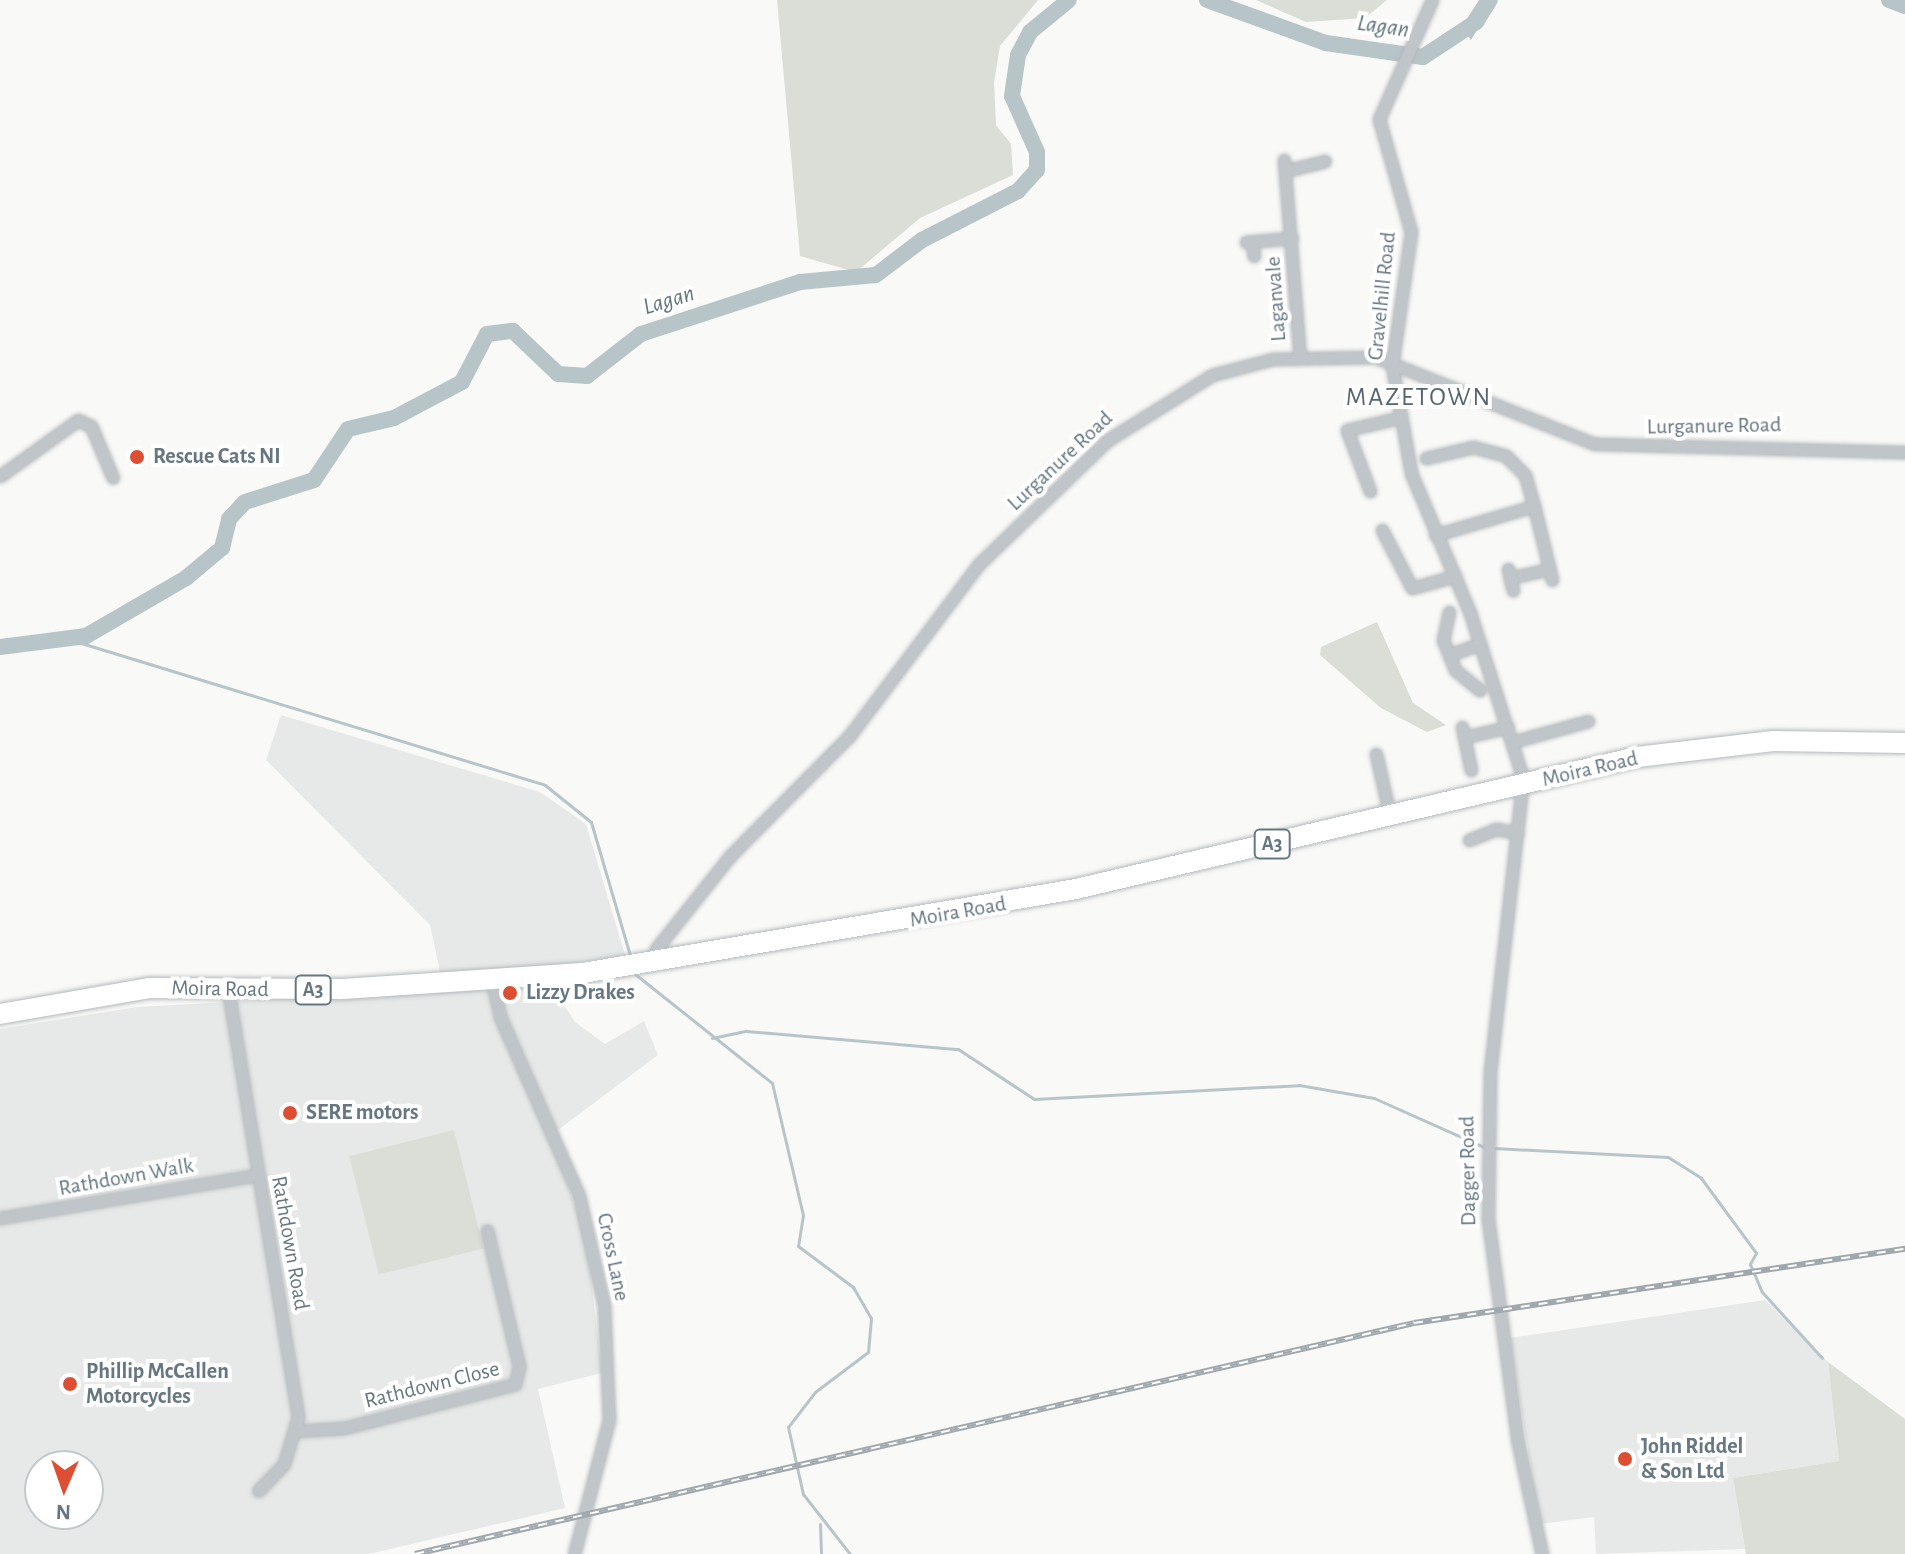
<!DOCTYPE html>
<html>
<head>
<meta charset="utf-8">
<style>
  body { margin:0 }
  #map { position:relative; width:1905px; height:1554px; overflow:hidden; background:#f9f9f7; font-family:"Alegreya Sans",sans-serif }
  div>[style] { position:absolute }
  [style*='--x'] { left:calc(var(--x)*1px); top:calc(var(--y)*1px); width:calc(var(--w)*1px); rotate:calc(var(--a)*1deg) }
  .built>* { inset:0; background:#e7e9e8 }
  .green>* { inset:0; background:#daded7; transform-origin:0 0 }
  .water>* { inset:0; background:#b8c5c8 }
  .stream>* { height:3px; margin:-1.5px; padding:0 1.5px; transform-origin:1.5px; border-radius:1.5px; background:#b8c5c8 }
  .river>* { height:16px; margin:-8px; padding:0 8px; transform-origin:8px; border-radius:8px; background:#b8c5c8 }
  .roads { filter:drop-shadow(0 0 2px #b4b9bc) drop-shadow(0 0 2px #b4b9bc) }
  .street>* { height:11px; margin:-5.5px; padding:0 5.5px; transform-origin:5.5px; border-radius:5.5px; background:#c0c5c9 }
  .highway>* { height:20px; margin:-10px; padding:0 10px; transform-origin:10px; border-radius:10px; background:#fff }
  .rail>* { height:6px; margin-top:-3px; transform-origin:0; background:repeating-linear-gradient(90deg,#fff 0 9px,#a0a8ad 0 18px); box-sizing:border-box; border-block:2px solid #a0a8ad }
  .dots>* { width:22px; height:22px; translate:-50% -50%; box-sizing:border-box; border:4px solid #fff; border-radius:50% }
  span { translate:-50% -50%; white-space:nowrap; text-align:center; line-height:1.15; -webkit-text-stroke:8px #fff; paint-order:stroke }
  .shield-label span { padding:2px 6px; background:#fff; border:2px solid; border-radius:6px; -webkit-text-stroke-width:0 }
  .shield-label { font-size:20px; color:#667781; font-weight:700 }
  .street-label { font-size:22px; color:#667781 }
  .poi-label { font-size:22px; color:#667781; font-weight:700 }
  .left { translate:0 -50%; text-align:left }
  .water-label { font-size:24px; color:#60767b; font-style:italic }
  .quarter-label { font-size:26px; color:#57656d; letter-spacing:2px }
  .north { position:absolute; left:24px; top:1450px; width:80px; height:80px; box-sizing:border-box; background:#fff; border:2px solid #c2c9cd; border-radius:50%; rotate:182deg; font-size:22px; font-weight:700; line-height:32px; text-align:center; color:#667781 }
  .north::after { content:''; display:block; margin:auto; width:28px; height:36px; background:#dd4e33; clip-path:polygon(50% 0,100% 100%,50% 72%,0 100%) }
</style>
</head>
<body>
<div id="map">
  <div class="built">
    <i style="clip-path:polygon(evenodd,281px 715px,540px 792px,586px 824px,625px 955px,554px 966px,556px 993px,575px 1022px,605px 1044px,644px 1021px,658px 1055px,550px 1136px,586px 1237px,602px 1373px,538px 1389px,565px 1508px,369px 1554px,0 1554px,0 1029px,137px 1007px,444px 990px,430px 925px,266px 760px,281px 715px,40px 1466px,88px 1466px,88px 1514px,40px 1514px,40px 1466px)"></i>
    <i style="clip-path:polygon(1765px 1300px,1828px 1362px,1839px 1461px,1733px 1478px,1745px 1549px,1596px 1554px,1594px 1517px,1540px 1524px,1510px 1338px)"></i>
  </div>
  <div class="green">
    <i style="clip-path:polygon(777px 0,1038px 0,1000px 46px,994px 82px,996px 125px,1011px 144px,1013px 175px,920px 218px,856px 272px,800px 256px)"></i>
    <i style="clip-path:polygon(1256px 0,1387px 0,1365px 18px,1306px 22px)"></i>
    <i style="clip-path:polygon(1377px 622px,1413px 703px,1446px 725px,1427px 732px,1381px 708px,1320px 655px,1321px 647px)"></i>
    <i style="left:454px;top:1130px;width:122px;height:108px;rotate:76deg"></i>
    <i style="clip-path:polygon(1828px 1362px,1905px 1419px,1905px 1554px,1746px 1554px,1733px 1478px,1839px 1461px)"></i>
  </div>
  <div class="water">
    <i style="clip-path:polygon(1479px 0,1495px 0,1471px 40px,1461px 28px)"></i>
  </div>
  <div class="stream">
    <i style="--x:68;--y:639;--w:499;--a:17"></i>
    <i style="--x:545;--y:785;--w:59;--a:38.8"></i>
    <i style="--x:591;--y:822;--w:143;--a:73.7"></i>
    <i style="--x:635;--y:974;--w:175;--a:38.5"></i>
    <i style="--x:772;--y:1083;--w:136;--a:76.8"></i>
    <i style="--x:803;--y:1215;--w:31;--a:99"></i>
    <i style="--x:798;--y:1246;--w:69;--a:36.7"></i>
    <i style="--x:853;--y:1287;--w:36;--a:60"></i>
    <i style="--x:871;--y:1318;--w:34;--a:95"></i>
    <i style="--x:868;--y:1352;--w:66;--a:143"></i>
    <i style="--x:815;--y:1392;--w:44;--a:127.6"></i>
    <i style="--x:788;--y:1427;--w:69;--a:77.4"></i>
    <i style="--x:803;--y:1494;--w:76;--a:51.9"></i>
    <i style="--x:712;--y:1038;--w:35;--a:-12"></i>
    <i style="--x:746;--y:1031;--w:213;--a:4.9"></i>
    <i style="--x:958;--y:1049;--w:91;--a:33.3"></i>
    <i style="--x:1034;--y:1099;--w:265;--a:-3"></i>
    <i style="--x:1299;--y:1085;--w:76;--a:9.8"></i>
    <i style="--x:1374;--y:1098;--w:123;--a:24.1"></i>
    <i style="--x:1494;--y:1148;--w:174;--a:3"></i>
    <i style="--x:1668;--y:1157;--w:39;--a:32"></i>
    <i style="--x:1701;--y:1178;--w:93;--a:53.7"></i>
    <i style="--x:1756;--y:1253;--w:13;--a:119"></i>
    <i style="--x:1750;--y:1264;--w:30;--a:67"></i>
    <i style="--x:1762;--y:1292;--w:89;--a:47.7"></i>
    <i style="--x:820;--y:1524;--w:30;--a:88"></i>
  </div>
  <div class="river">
    <i style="--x:1207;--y:0;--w:127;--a:19.9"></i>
    <i style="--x:1326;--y:43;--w:98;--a:8.2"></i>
    <i style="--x:1423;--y:57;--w:64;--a:-33.4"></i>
    <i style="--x:1476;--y:22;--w:26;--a:-58"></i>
    <i style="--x:1889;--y:0;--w:17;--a:21"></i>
    <i style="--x:0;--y:647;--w:87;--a:-7.3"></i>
    <i style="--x:86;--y:636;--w:116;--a:-30.1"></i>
    <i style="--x:186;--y:578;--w:47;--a:-39.8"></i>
    <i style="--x:222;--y:548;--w:30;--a:-76"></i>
    <i style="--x:229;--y:519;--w:23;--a:-47"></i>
    <i style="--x:245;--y:502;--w:72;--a:-17.7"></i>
    <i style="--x:314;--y:480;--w:61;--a:-56.3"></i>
    <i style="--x:348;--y:429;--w:47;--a:-13.4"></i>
    <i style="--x:394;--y:418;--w:77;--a:-27.9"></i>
    <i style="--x:462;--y:382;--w:54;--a:-62.5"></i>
    <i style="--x:487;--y:334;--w:26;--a:-7"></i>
    <i style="--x:513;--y:331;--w:62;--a:43.7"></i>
    <i style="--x:558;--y:374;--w:29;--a:4"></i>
    <i style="--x:587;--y:376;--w:68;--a:-37.9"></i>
    <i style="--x:641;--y:334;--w:167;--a:-18.1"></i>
    <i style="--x:800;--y:282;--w:76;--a:-5.3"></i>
    <i style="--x:876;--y:275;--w:58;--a:-37.3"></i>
    <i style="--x:922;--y:240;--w:108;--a:-27"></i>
    <i style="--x:1018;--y:191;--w:28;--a:-48"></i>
    <i style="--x:1037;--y:170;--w:18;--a:-90"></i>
    <i style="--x:1037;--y:152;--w:61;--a:-114.1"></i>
    <i style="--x:1012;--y:96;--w:41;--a:-81.7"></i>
    <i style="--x:1018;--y:55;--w:26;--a:-62"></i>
    <i style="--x:1030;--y:32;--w:50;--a:-39.4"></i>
  </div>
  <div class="roads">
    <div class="street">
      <i style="--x:1432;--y:0;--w:130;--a:114"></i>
      <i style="--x:1379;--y:119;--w:117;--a:74.2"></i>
      <i style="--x:1411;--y:232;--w:134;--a:98.1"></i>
      <i style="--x:1392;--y:365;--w:110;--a:80"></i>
      <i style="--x:1411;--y:473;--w:152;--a:67.1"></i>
      <i style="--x:1470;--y:613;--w:173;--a:72.2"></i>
      <i style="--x:1523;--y:778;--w:296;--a:96.4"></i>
      <i style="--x:1490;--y:1072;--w:147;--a:90.8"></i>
      <i style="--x:1488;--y:1219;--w:226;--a:82.4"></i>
      <i style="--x:1518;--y:1443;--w:114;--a:77.8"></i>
      <i style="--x:1284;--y:160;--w:199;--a:85.4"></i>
      <i style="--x:1285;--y:171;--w:41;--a:-14"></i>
      <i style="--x:1246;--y:242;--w:46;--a:-5"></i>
      <i style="--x:1252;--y:242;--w:14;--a:82"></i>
      <i style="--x:1426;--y:458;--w:48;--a:-13.2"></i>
      <i style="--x:1473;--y:447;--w:34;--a:15"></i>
      <i style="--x:1506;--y:456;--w:27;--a:45"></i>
      <i style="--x:1525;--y:475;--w:32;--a:74"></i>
      <i style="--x:1534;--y:506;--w:103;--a:163.7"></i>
      <i style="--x:0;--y:476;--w:96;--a:-35.7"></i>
      <i style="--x:78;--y:420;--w:14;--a:25"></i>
      <i style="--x:91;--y:426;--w:56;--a:67.1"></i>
      <i style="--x:1370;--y:491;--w:65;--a:-110.7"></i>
      <i style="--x:1347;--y:430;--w:52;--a:-13.2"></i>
      <i style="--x:1534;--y:506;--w:76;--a:76.3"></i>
      <i style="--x:1382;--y:530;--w:65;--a:62.7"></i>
      <i style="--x:1412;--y:588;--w:45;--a:-15.6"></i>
      <i style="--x:1508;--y:569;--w:22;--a:77"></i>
      <i style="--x:1510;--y:578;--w:40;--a:-13"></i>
      <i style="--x:1449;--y:612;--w:29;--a:102"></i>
      <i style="--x:1443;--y:640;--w:32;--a:68"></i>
      <i style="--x:1455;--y:670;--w:32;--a:39"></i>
      <i style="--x:1449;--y:655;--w:33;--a:-20"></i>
      <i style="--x:1462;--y:727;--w:44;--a:78.2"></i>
      <i style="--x:1465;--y:737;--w:44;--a:-13.1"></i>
      <i style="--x:1512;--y:742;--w:79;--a:-15.4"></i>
      <i style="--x:1376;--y:754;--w:64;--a:77.3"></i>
      <i style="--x:1469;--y:840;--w:29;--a:-22"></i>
      <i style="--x:1496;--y:829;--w:22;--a:10"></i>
      <i style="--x:654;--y:961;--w:12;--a:-81"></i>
      <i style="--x:656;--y:949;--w:119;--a:-51.5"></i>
      <i style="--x:730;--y:856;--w:170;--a:-45.2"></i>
      <i style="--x:850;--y:735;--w:214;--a:-53"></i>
      <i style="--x:979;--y:564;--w:179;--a:-43.9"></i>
      <i style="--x:1108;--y:440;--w:123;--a:-32"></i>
      <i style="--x:1212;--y:375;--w:63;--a:-14.7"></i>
      <i style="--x:1273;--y:359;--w:102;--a:-1.1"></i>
      <i style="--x:1375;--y:357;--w:237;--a:21.6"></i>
      <i style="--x:1595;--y:444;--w:310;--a:1.5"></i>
      <i style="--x:492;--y:981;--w:39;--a:77"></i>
      <i style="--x:501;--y:1019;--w:193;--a:66.2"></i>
      <i style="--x:579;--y:1196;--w:112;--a:77.1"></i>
      <i style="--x:604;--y:1305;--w:115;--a:87.5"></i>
      <i style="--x:609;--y:1420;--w:138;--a:104.6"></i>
      <i style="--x:228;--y:989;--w:434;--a:80.7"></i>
      <i style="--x:298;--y:1417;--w:49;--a:106.6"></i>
      <i style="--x:284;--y:1464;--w:37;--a:134"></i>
      <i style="--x:0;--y:1218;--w:262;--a:-9.5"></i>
      <i style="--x:297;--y:1431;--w:47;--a:-3.7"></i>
      <i style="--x:344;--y:1428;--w:177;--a:-14.4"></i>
      <i style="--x:515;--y:1384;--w:18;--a:-77"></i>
      <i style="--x:519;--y:1366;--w:139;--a:-103.3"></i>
    </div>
    <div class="highway">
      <i style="--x:0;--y:1014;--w:151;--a:-9.9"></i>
      <i style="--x:149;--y:988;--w:193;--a:0.3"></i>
      <i style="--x:342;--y:989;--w:242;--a:-3.8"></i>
      <i style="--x:583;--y:973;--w:500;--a:-9.67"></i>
      <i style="--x:1076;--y:889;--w:576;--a:-13.24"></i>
      <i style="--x:1637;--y:757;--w:137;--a:-6.7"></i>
      <i style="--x:1773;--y:741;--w:132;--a:0.9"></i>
    </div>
  </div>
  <div class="rail">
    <i style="--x:415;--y:1554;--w:1025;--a:-13.02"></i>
    <i style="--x:1414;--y:1323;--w:497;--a:-8.6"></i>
  </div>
  <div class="dots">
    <i style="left:137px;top:457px;background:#dd4e33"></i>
    <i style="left:510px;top:993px;background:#dd4e33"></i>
    <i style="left:290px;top:1113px;background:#dd4e33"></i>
    <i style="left:70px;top:1384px;background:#dd4e33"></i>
    <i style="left:1625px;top:1459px;background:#dd4e33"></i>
  </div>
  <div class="shield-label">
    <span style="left:1272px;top:844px">A3</span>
    <span style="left:313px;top:990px">A3</span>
  </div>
  <div class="street-label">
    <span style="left:1382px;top:296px;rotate:-84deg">Gravelhill Road</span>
    <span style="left:1276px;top:299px;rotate:-94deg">Laganvale</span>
    <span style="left:1714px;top:426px;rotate:-1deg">Lurganure Road</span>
    <span style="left:1060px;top:461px;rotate:-43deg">Lurganure Road</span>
    <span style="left:1590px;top:769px;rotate:-13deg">Moira Road</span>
    <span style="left:958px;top:912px;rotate:-10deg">Moira Road</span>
    <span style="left:220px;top:989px;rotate:1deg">Moira Road</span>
    <span style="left:1468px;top:1171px;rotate:-91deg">Dagger Road</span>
    <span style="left:126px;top:1177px;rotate:-10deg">Rathdown Walk</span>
    <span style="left:290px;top:1243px;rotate:80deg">Rathdown Road</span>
    <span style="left:613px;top:1257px;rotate:78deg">Cross Lane</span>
    <span style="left:432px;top:1385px;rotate:-14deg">Rathdown Close</span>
  </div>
  <div class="poi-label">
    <span class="left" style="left:153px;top:457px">Rescue Cats NI</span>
    <span class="left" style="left:526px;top:993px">Lizzy Drakes</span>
    <span class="left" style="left:306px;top:1113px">SERE motors</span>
    <span class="left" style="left:86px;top:1384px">Phillip McCallen<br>Motorcycles</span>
    <span class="left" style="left:1641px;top:1459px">John Riddel<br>&amp; Son Ltd</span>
  </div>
  <div class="water-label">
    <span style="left:1383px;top:27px;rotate:8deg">Lagan</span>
    <span style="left:669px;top:301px;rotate:-17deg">Lagan</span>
  </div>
  <div class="quarter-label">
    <span style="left:1419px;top:398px">MAZETOWN</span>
  </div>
  <div class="north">N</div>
</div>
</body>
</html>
